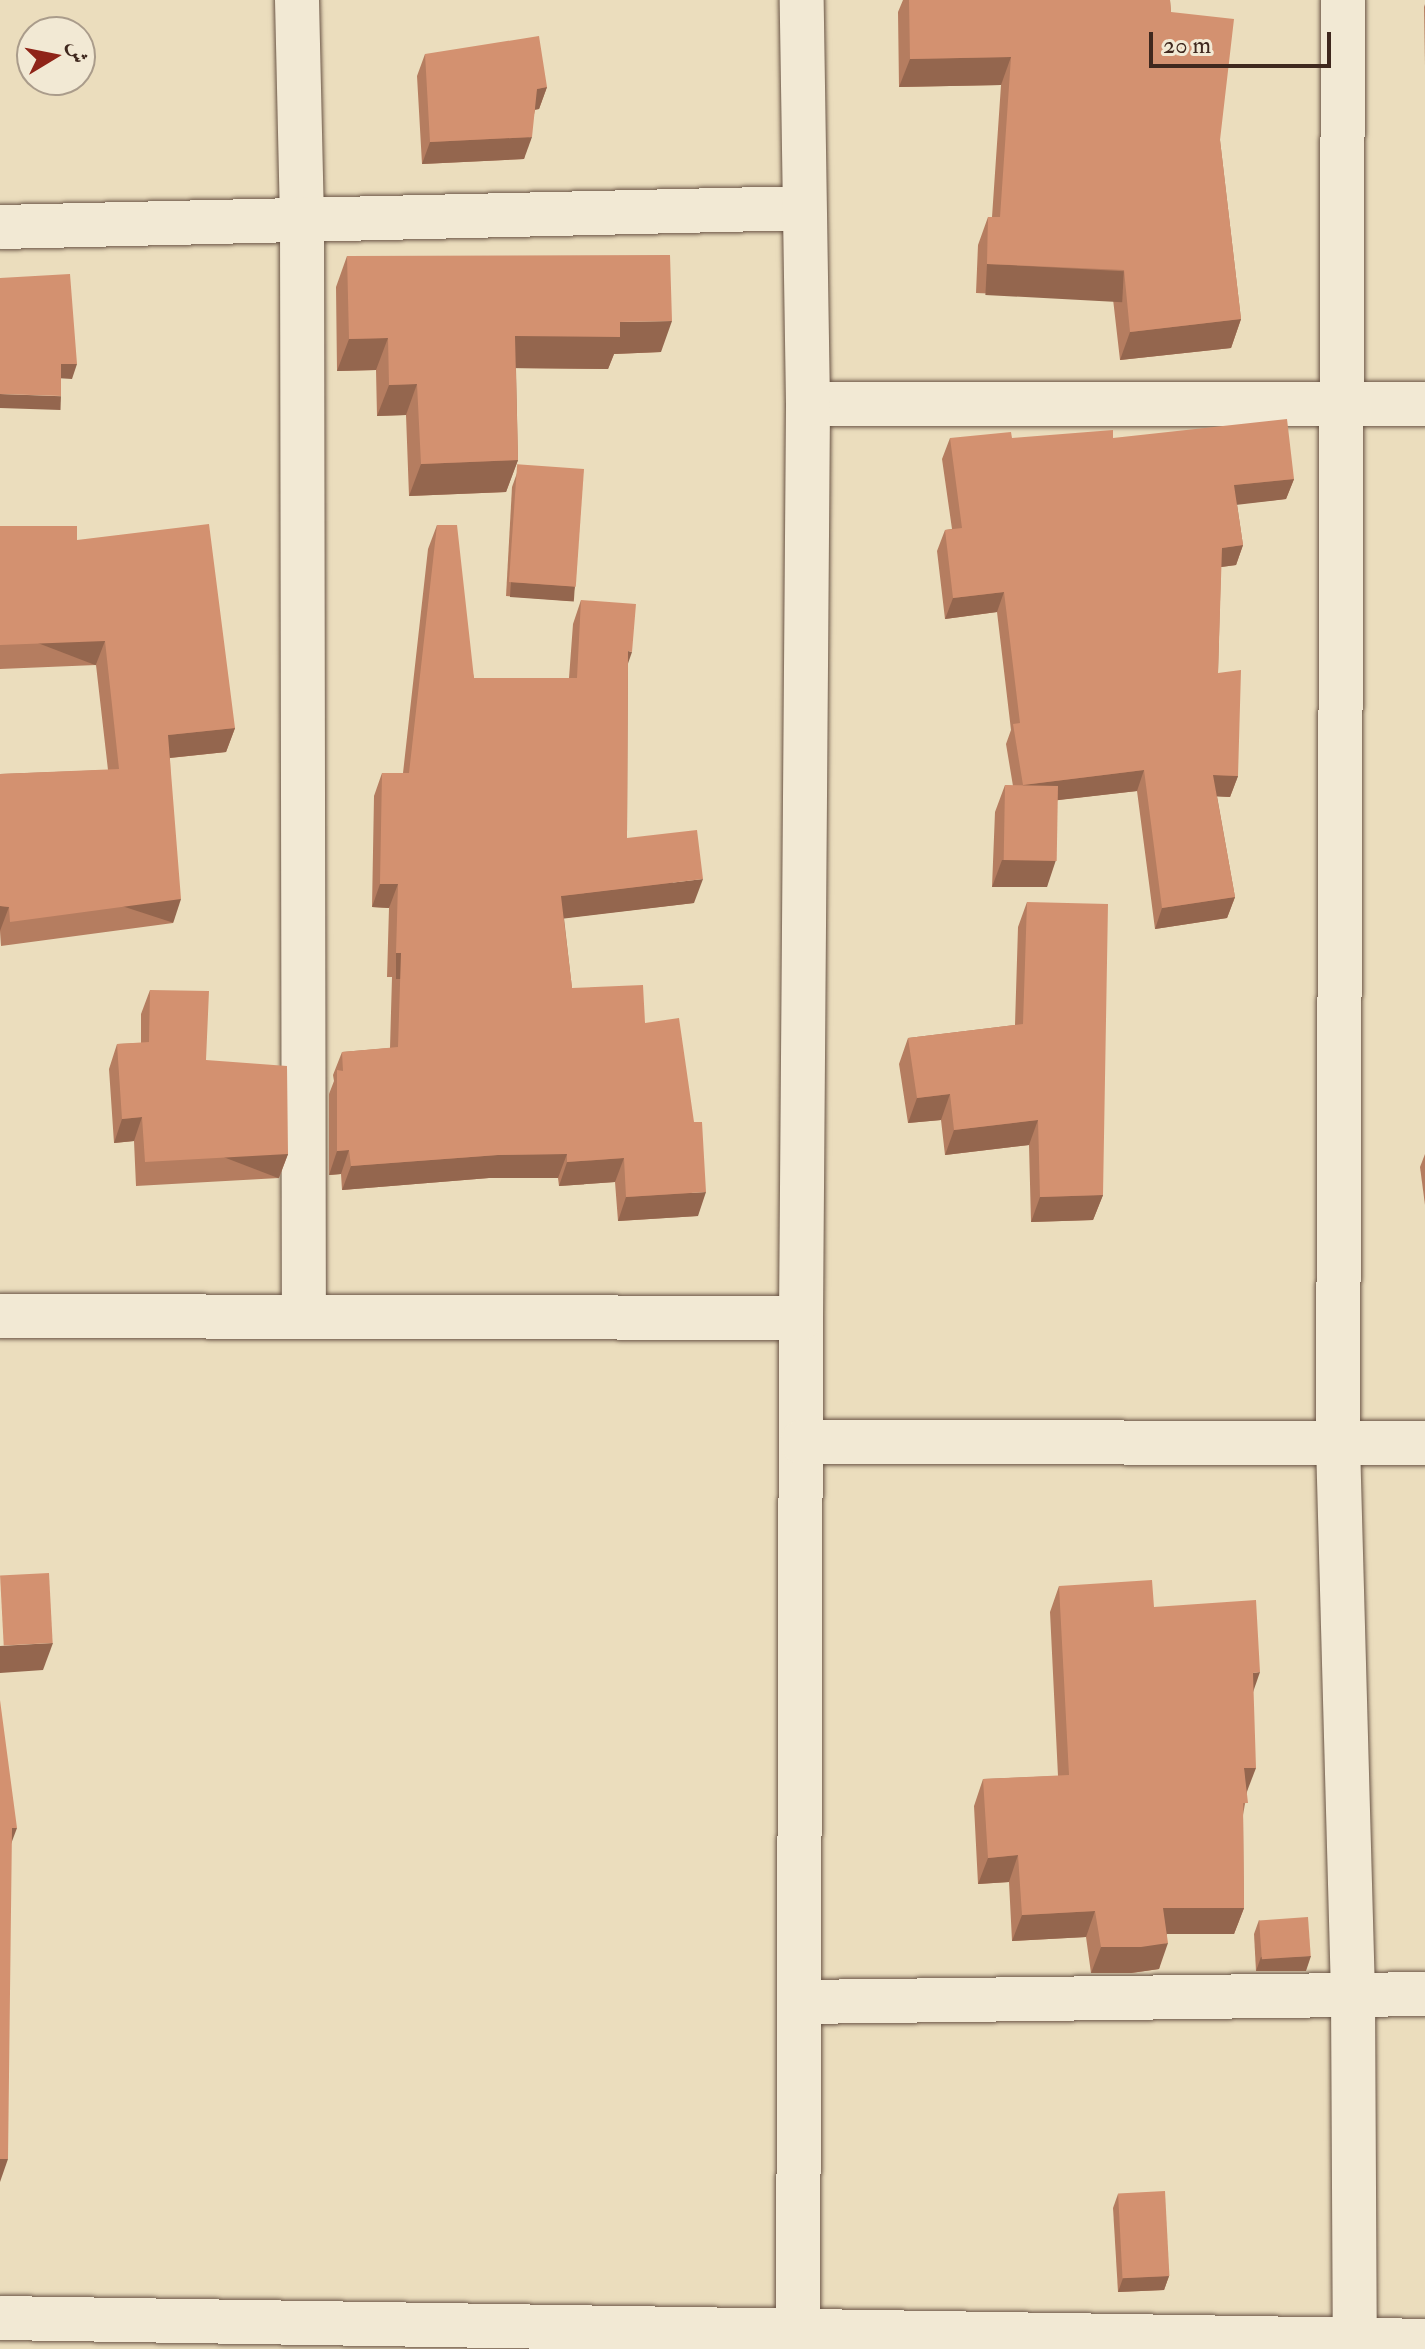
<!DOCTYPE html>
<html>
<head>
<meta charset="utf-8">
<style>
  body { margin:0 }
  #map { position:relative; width:1425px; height:2349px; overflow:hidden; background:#ebddbd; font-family:"IM FELL Double Pica",Amiri,serif }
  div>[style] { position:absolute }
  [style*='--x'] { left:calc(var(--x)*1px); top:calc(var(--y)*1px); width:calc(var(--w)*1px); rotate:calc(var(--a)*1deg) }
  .roads { filter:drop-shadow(0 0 2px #6a5546) drop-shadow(0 0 2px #6a5546) }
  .street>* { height:44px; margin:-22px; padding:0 22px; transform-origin:22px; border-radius:22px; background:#f2e9d4 }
  .secondary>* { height:44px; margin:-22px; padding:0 22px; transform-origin:22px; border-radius:22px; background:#f2e9d4 }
  .wall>* { inset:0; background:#b57d60 }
  .shaded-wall>* { inset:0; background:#94664e; transform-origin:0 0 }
  .building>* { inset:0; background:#d39170; transform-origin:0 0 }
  span { translate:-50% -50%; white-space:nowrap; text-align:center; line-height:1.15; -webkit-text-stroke:8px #f2e9d4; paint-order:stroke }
  .north { position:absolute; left:16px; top:16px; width:80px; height:80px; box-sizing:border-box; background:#f2e9d4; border:2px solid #aa9c8b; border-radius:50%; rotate:80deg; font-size:22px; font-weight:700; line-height:32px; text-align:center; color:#3f281e }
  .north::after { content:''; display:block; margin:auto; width:28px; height:36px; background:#8f2418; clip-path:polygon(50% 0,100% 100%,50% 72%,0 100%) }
  .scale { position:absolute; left:1149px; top:32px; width:182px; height:36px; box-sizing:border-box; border:4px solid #3f281e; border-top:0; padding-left:10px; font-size:24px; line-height:28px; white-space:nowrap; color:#3f281e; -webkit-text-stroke:6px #f2e9d4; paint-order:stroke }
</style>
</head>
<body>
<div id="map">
  <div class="roads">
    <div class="street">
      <i style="--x:297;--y:0;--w:219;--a:88.7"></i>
      <i style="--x:302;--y:219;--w:1097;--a:89.9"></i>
      <i style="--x:1343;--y:0;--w:1443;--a:90.2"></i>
      <i style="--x:1338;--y:1443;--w:552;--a:88.44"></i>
      <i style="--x:1353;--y:1995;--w:354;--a:89.7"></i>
      <i style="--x:0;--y:227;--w:804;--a:-1.35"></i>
      <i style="--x:808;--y:404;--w:617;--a:0"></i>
      <i style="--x:800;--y:2002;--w:625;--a:-0.73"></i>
      <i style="--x:0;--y:2318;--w:1425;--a:0.92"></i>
      <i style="--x:798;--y:2349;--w:1031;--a:-89.83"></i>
    </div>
    <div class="secondary">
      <i style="--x:0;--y:1316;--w:801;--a:0.14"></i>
      <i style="--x:801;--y:1318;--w:914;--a:-89.56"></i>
      <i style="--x:808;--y:404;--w:404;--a:-90.9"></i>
      <i style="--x:802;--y:1442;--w:623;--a:0.09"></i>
    </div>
  </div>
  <div class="wall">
    <i style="clip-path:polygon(903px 0,1170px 0,1171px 12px,1220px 140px,1241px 319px,1231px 348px,1120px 360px,1113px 299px,976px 293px,978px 245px,988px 217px,992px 217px,1001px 85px,899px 87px,898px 12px)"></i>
    <i style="clip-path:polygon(1425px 4px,1425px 66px,1424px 7px)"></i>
    <i style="clip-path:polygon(425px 54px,547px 87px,539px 109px,535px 110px,524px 159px,422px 164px,417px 76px)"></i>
    <i style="clip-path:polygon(347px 256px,661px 352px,614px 354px,608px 369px,516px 368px,518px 460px,506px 492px,409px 496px,406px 415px,377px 416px,376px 370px,337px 371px,336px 287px)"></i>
    <i style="clip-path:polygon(950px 438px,1113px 438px,1294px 479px,1286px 499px,1237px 504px,1243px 545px,1236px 565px,1221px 567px,1218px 673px,1238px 776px,1230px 797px,1217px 796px,1235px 897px,1227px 918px,1155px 929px,1137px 791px,1057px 800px,1047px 887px,992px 887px,995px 812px,1005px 785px,1013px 786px,1006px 744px,1011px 730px,997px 612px,945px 619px,937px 551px,945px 530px,952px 529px,942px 459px)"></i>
    <i style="clip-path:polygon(517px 473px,575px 587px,570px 601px,506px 596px,512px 487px)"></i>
    <i style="clip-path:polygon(437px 525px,474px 678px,569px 678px,573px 624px,581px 600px,628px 664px,627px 838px,694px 903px,564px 918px,572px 988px,645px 1023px,698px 1216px,618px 1221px,615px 1182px,559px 1186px,558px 1178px,489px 1178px,342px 1190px,341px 1174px,329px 1175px,329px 1094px,334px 1081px,333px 1075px,342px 1052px,390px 1048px,392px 977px,387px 977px,389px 908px,372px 907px,374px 796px,382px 773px,403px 773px,428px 549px)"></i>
    <i style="clip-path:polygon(0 526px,77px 540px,235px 728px,226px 752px,170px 758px,173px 923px,1px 946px,0 931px,0 774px,108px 770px,96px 665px,0 669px)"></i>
    <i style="clip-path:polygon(1027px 902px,1103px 1195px,1093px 1220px,1031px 1222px,1029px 1145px,945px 1155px,941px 1120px,908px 1123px,899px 1064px,908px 1038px,1015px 1025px,1018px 927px)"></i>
    <i style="clip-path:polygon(150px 990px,206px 1060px,288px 1154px,279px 1178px,136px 1186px,134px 1141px,114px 1143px,109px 1069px,117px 1044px,141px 1043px,141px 1014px)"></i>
    <i style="clip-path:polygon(1425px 1154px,1425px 1205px,1420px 1167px)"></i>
    <i style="clip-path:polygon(1059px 1586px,1154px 1607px,1253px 1691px,1247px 1793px,1243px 1815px,1244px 1908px,1234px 1934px,1167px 1934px,1159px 1969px,1131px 1973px,1091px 1973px,1086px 1937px,1012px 1941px,1009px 1882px,978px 1884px,974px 1806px,983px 1779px,1058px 1776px,1050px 1612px)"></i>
    <i style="clip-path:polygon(1259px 1920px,1306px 1971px,1256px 1971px,1254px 1934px)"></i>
    <i style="clip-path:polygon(1118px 2194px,1169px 2276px,1164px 2290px,1118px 2292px,1113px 2208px)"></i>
  </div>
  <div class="shaded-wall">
    <i style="clip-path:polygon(1011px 57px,1001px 85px,899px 87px,910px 59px)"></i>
    <i style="clip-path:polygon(547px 87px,539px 109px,529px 110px,537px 89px)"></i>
    <i style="clip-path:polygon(532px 137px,524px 159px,422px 164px,430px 142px)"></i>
    <i style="left:987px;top:264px;width:137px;height:31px;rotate:3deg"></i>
    <i style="clip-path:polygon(1241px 319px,1231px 348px,1120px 360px,1130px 332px)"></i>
    <i style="clip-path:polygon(672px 321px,661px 352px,614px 354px,608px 369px,503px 368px,515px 336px,620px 322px)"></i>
    <i style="clip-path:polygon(388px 338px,376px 370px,337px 371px,349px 339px)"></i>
    <i style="clip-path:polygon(61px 364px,77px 364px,72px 379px,56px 378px)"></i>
    <i style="clip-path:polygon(417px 384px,406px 415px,377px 416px,389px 385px)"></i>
    <i style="left:0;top:394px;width:61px;height:14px;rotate:2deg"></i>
    <i style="clip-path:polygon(518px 460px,506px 492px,409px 496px,421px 464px)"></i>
    <i style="clip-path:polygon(1294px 479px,1286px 499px,1227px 506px,1234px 485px)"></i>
    <i style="clip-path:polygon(1243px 545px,1236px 565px,1214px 568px,1222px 548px)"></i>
    <i style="left:511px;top:582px;width:64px;height:15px;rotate:4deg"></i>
    <i style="clip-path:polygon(1004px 592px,997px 612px,945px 619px,953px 598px)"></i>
    <i style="left:105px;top:641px;width:26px;height:105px;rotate:111deg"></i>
    <i style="clip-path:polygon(628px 651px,632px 652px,624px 675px)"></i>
    <i style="clip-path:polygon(235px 728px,226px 752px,159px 759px,168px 735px)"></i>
    <i style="clip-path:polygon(1144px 770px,1137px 791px,1016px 805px,1023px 785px)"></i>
    <i style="clip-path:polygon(1213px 775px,1238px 776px,1230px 797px,1206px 796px)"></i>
    <i style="clip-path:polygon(1002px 860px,1056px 860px,1047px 887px,992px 887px)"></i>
    <i style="clip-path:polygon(703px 879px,694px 903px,552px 920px,561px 896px)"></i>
    <i style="clip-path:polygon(380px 884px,398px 884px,389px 908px,372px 907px)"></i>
    <i style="clip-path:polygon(1235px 897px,1227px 918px,1155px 929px,1162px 908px)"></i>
    <i style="left:181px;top:899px;width:25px;height:173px;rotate:108deg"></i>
    <i style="clip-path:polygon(0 906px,9px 907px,0 931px)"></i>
    <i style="left:396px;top:953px;width:5px;height:26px"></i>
    <i style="clip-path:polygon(950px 1094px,941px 1120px,908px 1123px,917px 1098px)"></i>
    <i style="clip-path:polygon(142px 1117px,134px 1141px,114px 1143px,122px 1119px)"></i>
    <i style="clip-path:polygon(1038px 1120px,1029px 1145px,945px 1155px,954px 1130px)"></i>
    <i style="clip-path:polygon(349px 1150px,341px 1174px,329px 1175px,337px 1151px)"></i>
    <i style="left:288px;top:1154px;width:26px;height:143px;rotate:111deg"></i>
    <i style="clip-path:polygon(567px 1154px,558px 1178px,489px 1178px,342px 1190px,351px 1166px,498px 1155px)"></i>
    <i style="clip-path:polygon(624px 1158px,615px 1182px,559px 1186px,567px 1162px)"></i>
    <i style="clip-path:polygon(706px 1192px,698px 1216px,618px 1221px,626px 1197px)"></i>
    <i style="clip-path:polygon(1103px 1195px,1093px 1220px,1031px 1222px,1040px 1197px)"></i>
    <i style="clip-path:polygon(53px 1643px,43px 1670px,0 1673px,0 1646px)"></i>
    <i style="clip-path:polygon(1260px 1672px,1251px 1698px,1253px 1673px)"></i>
    <i style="clip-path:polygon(1244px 1768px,1256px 1768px,1246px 1794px)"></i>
    <i style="clip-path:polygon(12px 1828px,17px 1828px,5px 1860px)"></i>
    <i style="clip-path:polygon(1018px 1855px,1009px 1882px,978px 1884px,988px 1858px)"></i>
    <i style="clip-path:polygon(1163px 1908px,1244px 1908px,1234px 1934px,1153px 1934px)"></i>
    <i style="clip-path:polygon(1095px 1911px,1086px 1937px,1012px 1941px,1022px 1915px)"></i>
    <i style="clip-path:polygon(1168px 1943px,1159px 1969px,1131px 1973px,1091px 1973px,1101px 1947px)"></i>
    <i style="clip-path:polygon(1311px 1956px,1306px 1971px,1256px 1971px,1261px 1957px)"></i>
    <i style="clip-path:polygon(0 2159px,8px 2159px,0 2182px)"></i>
    <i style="clip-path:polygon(1169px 2276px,1164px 2290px,1118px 2292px,1123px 2278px)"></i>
  </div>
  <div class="building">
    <i style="clip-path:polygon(909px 0,1170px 0,1171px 12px,1234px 19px,1220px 140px,1241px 319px,1130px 332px,1124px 270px,987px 264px,988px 217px,1000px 217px,1011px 57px,910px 59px)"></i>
    <i style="clip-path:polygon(539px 36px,547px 87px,537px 89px,532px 137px,430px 142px,425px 54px)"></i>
    <i style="clip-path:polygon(670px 255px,672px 321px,620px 322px,620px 337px,515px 336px,518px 460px,421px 464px,417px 384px,389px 385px,388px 338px,349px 339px,347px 256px)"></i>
    <i style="clip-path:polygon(70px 274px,77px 364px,61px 364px,61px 396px,0 394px,0 278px)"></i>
    <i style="clip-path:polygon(1287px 419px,1294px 479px,1234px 485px,1243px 545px,1222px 548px,1218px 673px,1241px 670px,1238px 776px,1213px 775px,1235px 897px,1162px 908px,1144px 770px,1023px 785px,1013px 724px,1020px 723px,1004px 592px,953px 598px,945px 530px,962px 528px,950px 438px,1011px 432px,1012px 438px,1113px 430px,1113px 438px)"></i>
    <i style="left:584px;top:469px;width:118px;height:67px;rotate:94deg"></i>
    <i style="clip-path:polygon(209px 524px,235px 728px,168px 735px,181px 899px,10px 922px,9px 907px,0 906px,0 774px,119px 769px,105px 641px,0 645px,0 526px,77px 526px,77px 540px)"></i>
    <i style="clip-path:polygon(437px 525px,457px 525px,474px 678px,577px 678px,581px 600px,636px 604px,632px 652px,628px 651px,627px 838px,697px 830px,703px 879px,561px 896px,572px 988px,643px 985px,645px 1023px,679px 1018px,694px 1122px,702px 1122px,706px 1192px,626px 1197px,624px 1158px,567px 1162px,567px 1154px,498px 1155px,351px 1166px,349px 1150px,337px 1151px,337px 1070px,343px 1071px,342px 1052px,398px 1047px,401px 953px,396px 953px,398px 884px,380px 884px,382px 773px,409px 773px)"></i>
    <i style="left:1005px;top:785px;width:53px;height:75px;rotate:1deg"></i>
    <i style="clip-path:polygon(1027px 902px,1108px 904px,1103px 1195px,1040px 1197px,1038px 1120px,954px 1130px,950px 1094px,917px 1098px,908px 1038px,1023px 1024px)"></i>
    <i style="clip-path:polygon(150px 990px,209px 991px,206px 1060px,287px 1066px,288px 1154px,145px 1162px,142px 1117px,122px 1119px,117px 1044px,149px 1042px)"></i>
    <i style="left:49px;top:1573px;width:70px;height:49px;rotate:87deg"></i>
    <i style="clip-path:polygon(1152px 1580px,1154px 1607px,1256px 1600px,1260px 1672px,1253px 1673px,1256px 1768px,1244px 1768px,1248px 1803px,1243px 1803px,1244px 1908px,1163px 1908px,1168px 1943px,1141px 1947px,1101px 1947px,1095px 1911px,1022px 1915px,1018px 1855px,988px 1858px,983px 1779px,1069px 1775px,1059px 1586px)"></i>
    <i style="clip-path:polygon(0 1700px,17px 1828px,12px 1828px,8px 2159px,0 2159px)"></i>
    <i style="left:1308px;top:1917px;width:39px;height:49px;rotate:86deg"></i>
    <i style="left:1165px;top:2191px;width:85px;height:47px;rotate:87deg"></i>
  </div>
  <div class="north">ش</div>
  <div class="scale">20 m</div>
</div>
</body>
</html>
